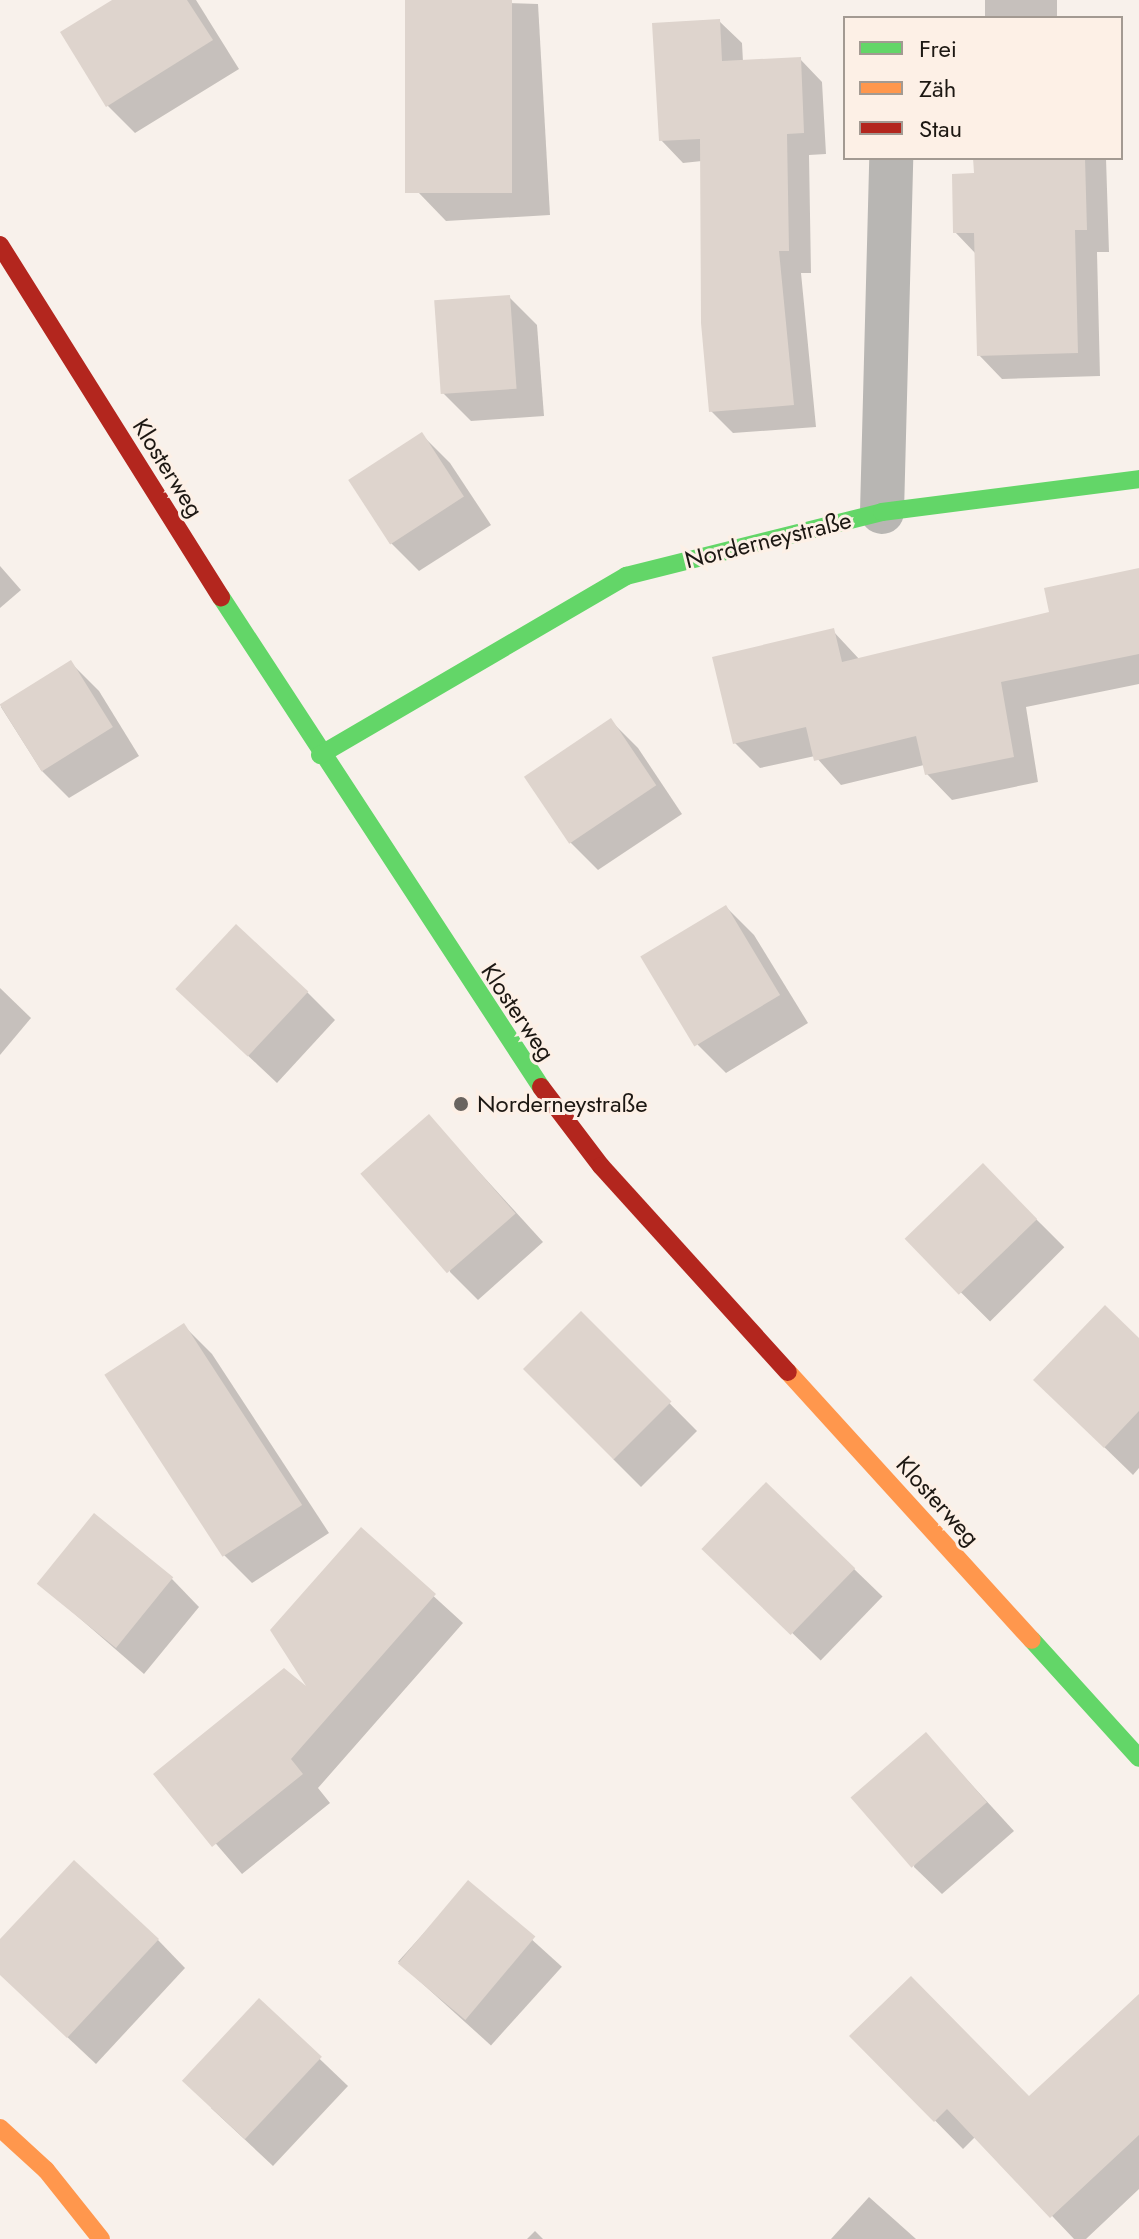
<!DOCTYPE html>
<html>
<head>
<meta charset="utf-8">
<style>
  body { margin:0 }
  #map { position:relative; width:1139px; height:2239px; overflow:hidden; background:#f8f1eb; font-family:Jost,sans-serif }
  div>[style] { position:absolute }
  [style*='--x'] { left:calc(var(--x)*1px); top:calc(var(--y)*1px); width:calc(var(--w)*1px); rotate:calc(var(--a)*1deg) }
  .shadow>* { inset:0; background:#0003; transform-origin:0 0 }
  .building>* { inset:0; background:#ded4cd; transform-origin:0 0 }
  .street>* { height:44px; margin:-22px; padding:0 22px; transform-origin:22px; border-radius:22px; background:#b8b6b3 }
  .fast>* { height:18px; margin:-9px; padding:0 9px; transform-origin:9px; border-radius:9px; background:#63d668 }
  .slow>* { height:18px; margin:-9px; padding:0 9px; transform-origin:9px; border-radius:9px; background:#ff974d }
  .jam>* { height:18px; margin:-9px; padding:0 9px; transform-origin:9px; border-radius:9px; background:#b3261e }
  .dots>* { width:22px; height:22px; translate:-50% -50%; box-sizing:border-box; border:4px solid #fdf0e6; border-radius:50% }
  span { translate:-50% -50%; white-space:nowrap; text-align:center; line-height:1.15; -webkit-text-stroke:6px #fdf0e6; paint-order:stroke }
  .street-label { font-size:24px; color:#1d1813 }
  .poi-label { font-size:24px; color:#1d1813 }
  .left { translate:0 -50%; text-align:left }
  .legend { position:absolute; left:843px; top:16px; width:280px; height:144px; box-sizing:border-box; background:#fdf0e6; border:2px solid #a39a92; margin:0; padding:10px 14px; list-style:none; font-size:24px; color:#1d1813 }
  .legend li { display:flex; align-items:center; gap:16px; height:40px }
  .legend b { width:40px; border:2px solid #a39a92 }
</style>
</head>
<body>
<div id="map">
  <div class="shadow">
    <i style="clip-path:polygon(116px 0,196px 0,239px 69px,135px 133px,107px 105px)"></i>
    <i style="clip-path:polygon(407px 0,538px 4px,550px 215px,446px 221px,418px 192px)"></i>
    <i style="left:985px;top:0;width:72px;height:18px"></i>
    <i style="clip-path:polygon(719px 21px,742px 43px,743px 62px,800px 59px,822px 82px,826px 154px,809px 155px,811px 273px,801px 273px,816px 427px,733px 433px,711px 411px,702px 161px,683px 163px,661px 140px)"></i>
    <i style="clip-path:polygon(975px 158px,1106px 158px,1109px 252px,1097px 252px,1100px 376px,1002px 379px,979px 355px,976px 254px,955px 232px,976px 175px)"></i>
    <i style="clip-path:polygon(509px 297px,537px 325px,544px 416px,471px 421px,443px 393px)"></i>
    <i style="clip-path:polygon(422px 435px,450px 463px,491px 525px,419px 571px,391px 543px)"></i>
    <i style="clip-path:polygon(0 566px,21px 590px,0 608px)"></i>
    <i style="clip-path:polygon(1139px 576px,1139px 684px,1026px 707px,1038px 782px,952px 800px,927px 774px,924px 765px,841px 785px,815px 756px,760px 768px,735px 743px,833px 631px,860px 660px,1052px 614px)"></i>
    <i style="clip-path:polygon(71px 663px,99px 691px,139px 756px,69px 798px,41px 770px,1px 707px)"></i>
    <i style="clip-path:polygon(610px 720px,638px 748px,682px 814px,598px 870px,570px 842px)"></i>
    <i style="clip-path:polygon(726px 907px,754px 935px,808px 1023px,726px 1073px,698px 1045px,644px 958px)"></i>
    <i style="clip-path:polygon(0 988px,31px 1018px,0 1055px)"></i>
    <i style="clip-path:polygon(307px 992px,335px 1020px,277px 1083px,206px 1016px)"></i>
    <i style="clip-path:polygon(429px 1117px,543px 1242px,478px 1300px,450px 1272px)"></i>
    <i style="left:983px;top:1166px;width:115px;height:105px;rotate:45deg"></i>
    <i style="clip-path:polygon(581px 1314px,697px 1431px,641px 1487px,613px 1459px)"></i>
    <i style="clip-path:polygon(184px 1326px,212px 1354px,329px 1533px,252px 1583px,224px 1555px)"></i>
    <i style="clip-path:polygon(1139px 1340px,1139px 1468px,1133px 1475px,1064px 1408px)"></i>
    <i style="left:766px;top:1484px;width:162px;height:89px;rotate:44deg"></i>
    <i style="clip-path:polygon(361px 1530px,463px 1623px,318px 1788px,330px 1803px,242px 1874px,156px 1774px,313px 1694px)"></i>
    <i style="clip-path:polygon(172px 1579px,199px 1607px,144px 1674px,39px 1583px)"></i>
    <i style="clip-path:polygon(926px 1735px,1014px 1831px,942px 1894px,914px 1867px)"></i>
    <i style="left:469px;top:1883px;width:125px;height:106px;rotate:42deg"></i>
    <i style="clip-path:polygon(158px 1940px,185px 1968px,96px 2064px,0 1974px,0 1942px)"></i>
    <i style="clip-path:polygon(1139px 1997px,1139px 2189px,1086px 2239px,1074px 2239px,976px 2136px,963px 2149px,852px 2036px,1029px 2099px)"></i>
    <i style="clip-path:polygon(259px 2001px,348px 2086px,273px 2166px,211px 2108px)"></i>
    <i style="clip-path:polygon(869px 2197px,916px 2239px,831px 2239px)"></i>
    <i style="clip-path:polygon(535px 2231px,543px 2239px,527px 2239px)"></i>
  </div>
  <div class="building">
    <i style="clip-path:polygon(112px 0,187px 0,213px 40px,106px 107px,60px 32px)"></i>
    <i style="left:405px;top:0;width:107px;height:193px"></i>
    <i style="clip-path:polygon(720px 19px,722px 61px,801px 57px,804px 133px,787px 134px,789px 251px,779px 251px,794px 405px,709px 412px,701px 323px,700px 139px,659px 141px,652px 23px)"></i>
    <i style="clip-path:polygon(973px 158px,1085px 158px,1087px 230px,1075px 230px,1078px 353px,977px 356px,974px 233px,953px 233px,952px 174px,974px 173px)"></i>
    <i style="left:510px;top:295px;width:94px;height:76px;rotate:86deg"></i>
    <i style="left:422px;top:432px;width:77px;height:88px;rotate:57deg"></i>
    <i style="clip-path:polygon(1139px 568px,1139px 654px,1001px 682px,1014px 757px,925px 775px,916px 736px,814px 761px,806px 727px,733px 744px,712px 657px,834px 628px,842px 662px,1049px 612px,1044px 588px)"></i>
    <i style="left:71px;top:660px;width:79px;height:84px;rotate:58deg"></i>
    <i style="left:611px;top:718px;width:81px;height:105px;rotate:56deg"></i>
    <i style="left:726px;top:905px;width:105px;height:100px;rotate:59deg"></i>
    <i style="left:236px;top:924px;width:99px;height:89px;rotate:43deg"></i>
    <i style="left:429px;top:1114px;width:132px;height:91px;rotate:49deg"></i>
    <i style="left:983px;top:1163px;width:78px;height:109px;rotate:46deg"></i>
    <i style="clip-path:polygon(1105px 1305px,1139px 1338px,1139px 1411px,1104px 1448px,1033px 1380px)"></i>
    <i style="left:581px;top:1311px;width:128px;height:82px;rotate:45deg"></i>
    <i style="left:184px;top:1323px;width:217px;height:95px;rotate:57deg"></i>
    <i style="left:766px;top:1482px;width:124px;height:93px;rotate:44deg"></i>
    <i style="left:94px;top:1513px;width:102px;height:91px;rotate:39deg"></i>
    <i style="clip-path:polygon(361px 1527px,436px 1594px,291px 1759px,303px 1774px,212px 1847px,153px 1774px,284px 1668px,306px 1686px,270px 1630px)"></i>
    <i style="left:926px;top:1732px;width:93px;height:100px;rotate:49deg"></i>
    <i style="clip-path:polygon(74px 1860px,159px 1939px,67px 2038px,0 1975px,0 1939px)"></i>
    <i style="left:468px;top:1880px;width:88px;height:109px;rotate:40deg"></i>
    <i style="clip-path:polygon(911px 1976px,1029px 2096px,1139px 1994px,1139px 2135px,1050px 2218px,947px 2109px,934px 2122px,849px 2036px)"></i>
    <i style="left:259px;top:1998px;width:86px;height:113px;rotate:43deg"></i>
  </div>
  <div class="street">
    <i style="--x:882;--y:512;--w:354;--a:-88.5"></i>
  </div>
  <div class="fast">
    <i style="--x:221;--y:597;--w:585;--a:56.85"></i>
    <i style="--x:320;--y:755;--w:355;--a:-30.3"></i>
    <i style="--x:626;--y:576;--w:264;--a:-14"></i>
    <i style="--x:882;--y:512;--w:259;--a:-7.3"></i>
    <i style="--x:1032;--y:1640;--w:159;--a:47.8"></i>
  </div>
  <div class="slow">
    <i style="--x:788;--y:1372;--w:362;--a:47.7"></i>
    <i style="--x:0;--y:2128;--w:62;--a:42.4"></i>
    <i style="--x:46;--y:2170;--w:88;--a:51.4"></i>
  </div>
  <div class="jam">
    <i style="--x:0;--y:245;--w:416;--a:57.9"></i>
    <i style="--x:541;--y:1087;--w:99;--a:52.8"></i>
    <i style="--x:601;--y:1166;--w:278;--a:47.8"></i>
  </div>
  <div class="dots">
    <i style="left:461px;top:1104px;background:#6a645f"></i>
  </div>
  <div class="street-label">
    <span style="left:168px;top:468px;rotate:58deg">Klosterweg</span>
    <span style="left:768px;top:540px;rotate:-14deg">Norderneystraße</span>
    <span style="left:518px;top:1012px;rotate:56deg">Klosterweg</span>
    <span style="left:938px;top:1501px;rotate:48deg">Klosterweg</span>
  </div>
  <div class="poi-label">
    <span class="left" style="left:477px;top:1104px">Norderneystraße</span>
  </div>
  <ul class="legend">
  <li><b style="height:10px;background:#63d668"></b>Frei</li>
  <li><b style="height:10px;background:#ff974d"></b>Zäh</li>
  <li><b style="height:10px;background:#b3261e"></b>Stau</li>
  </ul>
</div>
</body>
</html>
